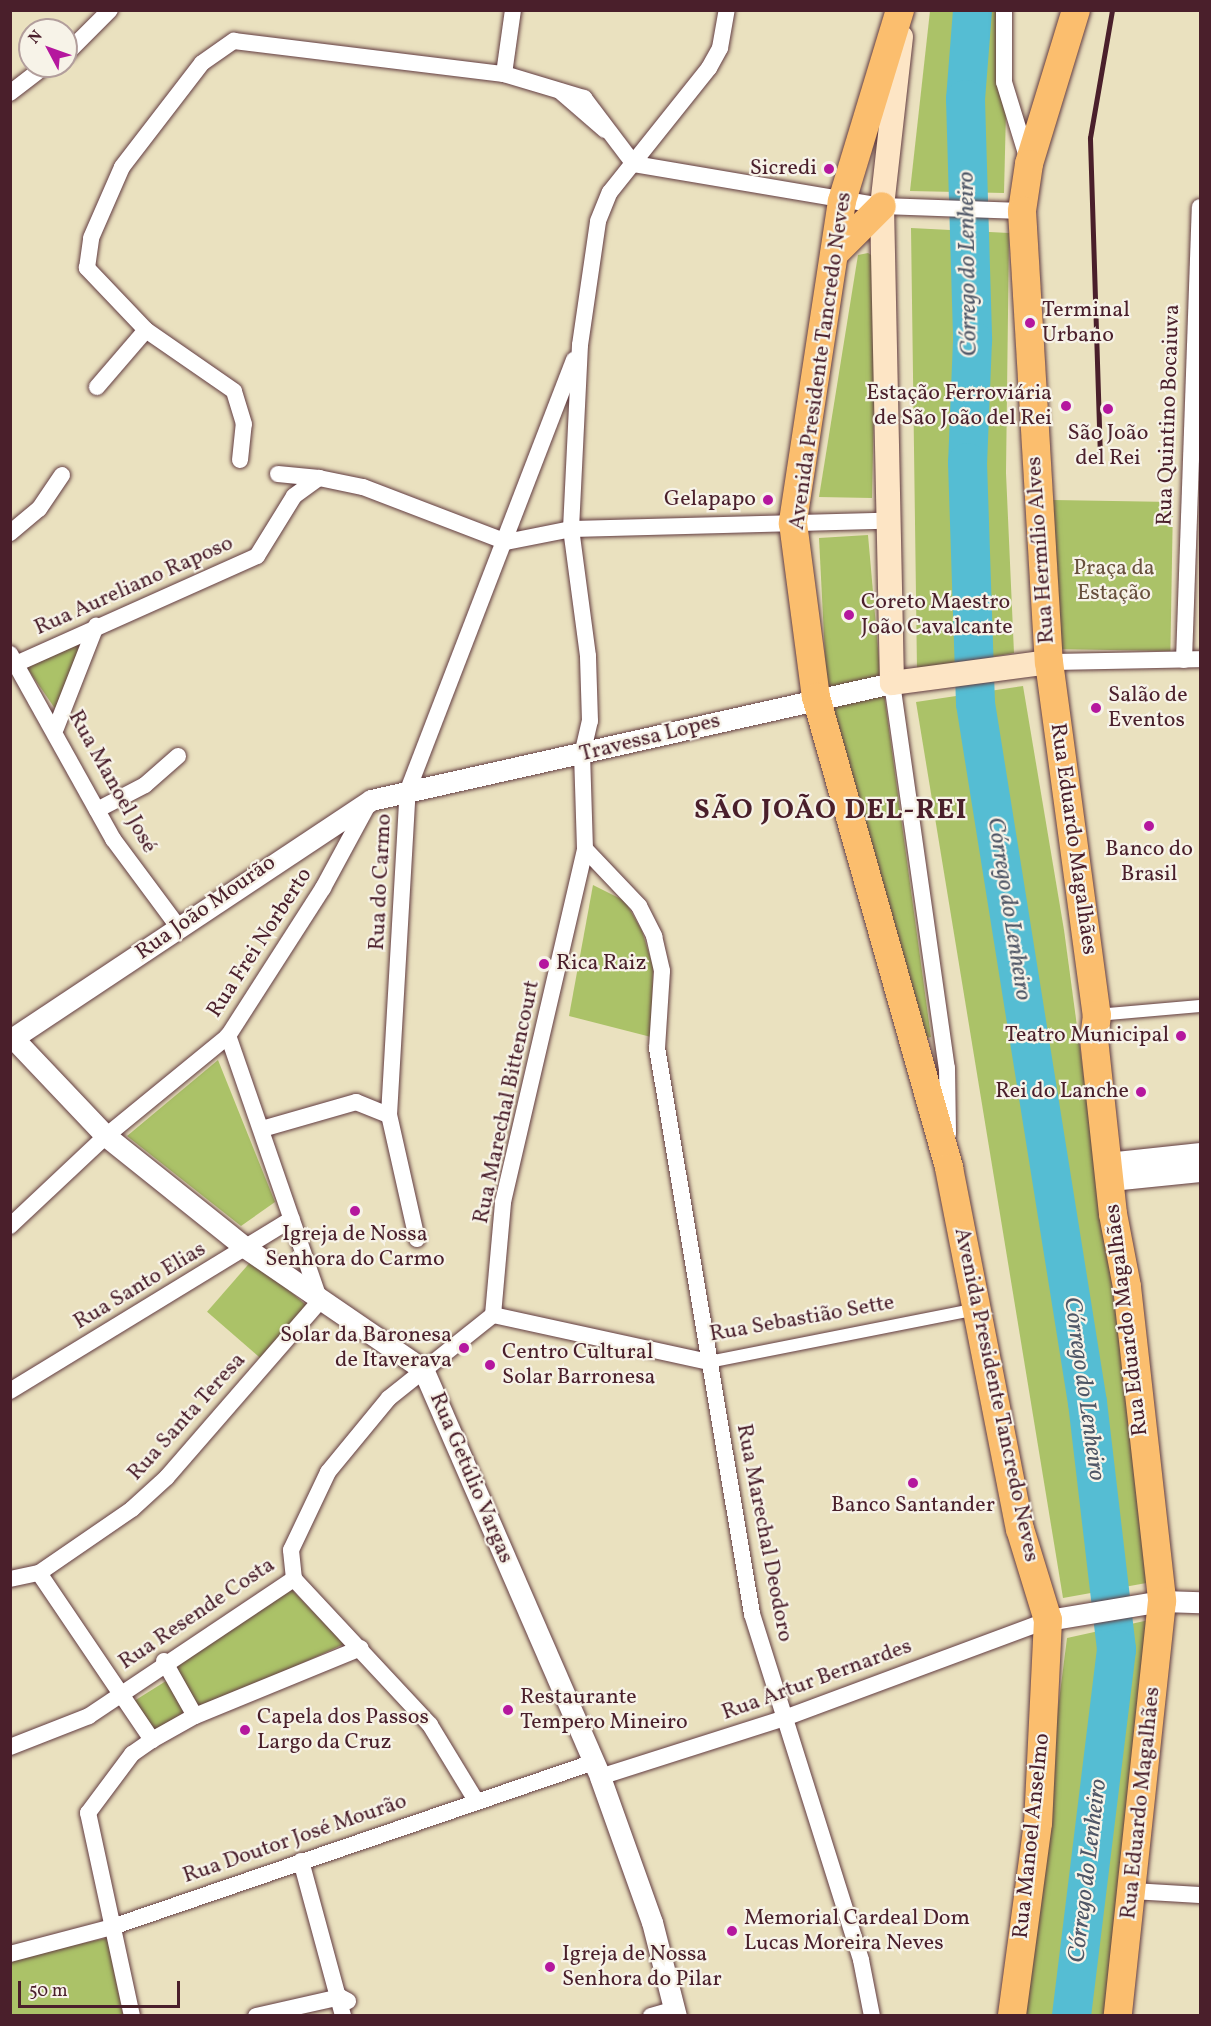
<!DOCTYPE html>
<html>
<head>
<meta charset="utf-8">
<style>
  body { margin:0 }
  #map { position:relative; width:1211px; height:2026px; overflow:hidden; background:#eae1bf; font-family:Vollkorn,serif }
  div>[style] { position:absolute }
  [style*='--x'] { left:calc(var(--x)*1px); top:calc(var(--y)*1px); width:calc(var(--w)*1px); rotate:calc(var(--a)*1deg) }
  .green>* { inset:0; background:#abc268; transform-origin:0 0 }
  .river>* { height:39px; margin:-19.5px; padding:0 19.5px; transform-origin:19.5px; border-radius:19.5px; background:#55bdd3 }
  .roads { filter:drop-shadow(0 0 2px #623c41) drop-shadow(0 0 2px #623c41) }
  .pedestrian>* { height:12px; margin:-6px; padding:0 6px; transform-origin:6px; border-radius:6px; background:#fff }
  .minor>* { height:16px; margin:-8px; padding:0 8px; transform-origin:8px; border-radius:8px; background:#fff }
  .tertiary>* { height:21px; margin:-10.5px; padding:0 10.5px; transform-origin:10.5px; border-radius:10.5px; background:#fff }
  .secondary>* { height:24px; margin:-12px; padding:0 12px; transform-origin:12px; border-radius:12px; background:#fde5c5 }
  .trunk>* { height:28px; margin:-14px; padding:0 14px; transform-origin:14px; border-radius:14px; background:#fbbe6e }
  .rail>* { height:4.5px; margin:-2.25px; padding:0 2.25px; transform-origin:2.25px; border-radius:2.25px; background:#4a1f2b }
  .dots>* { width:16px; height:16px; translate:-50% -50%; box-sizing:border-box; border:3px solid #f7f3e8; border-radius:50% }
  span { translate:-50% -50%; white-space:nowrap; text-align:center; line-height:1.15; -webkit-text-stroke:4.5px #f7f3e8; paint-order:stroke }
  .poi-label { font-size:22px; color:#4a1f2b }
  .right { translate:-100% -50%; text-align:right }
  .left { translate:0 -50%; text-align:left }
  .street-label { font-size:22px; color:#4a1f2b }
  .park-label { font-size:22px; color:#67503d }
  .water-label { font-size:24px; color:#4e5666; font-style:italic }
  .district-label { font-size:28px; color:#4a1f2b; font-weight:700; letter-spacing:1.5px }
  .frame { position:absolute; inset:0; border:12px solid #4a1f2b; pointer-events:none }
  .north { position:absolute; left:18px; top:18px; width:60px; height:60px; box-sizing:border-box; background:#f7f3e8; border:2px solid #b29e9c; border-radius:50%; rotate:311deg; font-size:16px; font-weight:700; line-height:24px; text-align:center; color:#4a1f2b }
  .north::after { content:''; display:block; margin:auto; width:21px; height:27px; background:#b5179e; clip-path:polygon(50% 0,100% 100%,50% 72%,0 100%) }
  .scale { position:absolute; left:18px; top:1981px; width:162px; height:27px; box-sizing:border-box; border:3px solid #4a1f2b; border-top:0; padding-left:8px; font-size:18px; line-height:21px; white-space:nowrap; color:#4a1f2b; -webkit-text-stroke:4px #f7f3e8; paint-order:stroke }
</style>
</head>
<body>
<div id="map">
  <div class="green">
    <i style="clip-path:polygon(930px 11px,999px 11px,1006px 111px,1004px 193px,910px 191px)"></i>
    <i style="clip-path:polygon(911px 228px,1009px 233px,1006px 473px,1014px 653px,917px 670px)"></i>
    <i style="clip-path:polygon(868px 253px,877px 259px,872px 498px,819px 497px,858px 255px)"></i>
    <i style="left:1173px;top:502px;width:149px;height:120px;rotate:91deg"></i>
    <i style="clip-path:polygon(868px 535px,881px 683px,827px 695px,819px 538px)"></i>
    <i style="clip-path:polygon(89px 638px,56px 710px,25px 665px)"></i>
    <i style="clip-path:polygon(1023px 686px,1064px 930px,1152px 1582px,1063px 1598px,916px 702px)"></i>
    <i style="clip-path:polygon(884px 693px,931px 1037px,923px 1039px,829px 704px)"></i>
    <i style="clip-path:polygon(593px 885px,625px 901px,642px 931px,653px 967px,651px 1037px,569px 1016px)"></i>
    <i style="clip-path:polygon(218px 1060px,275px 1202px,241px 1226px,127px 1136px)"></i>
    <i style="left:253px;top:1259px;width:73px;height:70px;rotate:41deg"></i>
    <i style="clip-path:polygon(292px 1590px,344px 1644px,200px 1710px,172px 1660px)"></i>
    <i style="clip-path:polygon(1149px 1620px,1116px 2015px,1019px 2016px,1067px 1638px)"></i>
    <i style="left:166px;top:1681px;width:36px;height:39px;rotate:58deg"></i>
    <i style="clip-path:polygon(107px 1938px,123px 2015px,11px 2015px,10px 1959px)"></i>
  </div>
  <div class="river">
    <i style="--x:972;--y:10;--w:89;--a:94.5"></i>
    <i style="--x:965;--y:99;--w:241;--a:88.3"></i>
    <i style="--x:972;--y:340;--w:122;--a:92.3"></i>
    <i style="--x:967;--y:462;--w:241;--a:88.1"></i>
    <i style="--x:975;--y:703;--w:708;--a:80.9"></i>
    <i style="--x:1087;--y:1402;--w:249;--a:83.3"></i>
    <i style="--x:1116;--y:1649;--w:370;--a:97"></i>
  </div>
  <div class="roads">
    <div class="pedestrian">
      <i style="--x:1097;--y:1015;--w:103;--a:-5"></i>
      <i style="--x:709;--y:1362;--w:273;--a:-11.2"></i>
    </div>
    <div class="minor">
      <i style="--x:1004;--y:10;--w:72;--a:90"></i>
      <i style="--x:1004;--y:82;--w:82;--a:72.9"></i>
      <i style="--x:66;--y:54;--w:62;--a:-45"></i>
      <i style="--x:504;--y:74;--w:65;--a:-82"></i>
      <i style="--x:561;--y:92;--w:58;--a:40.8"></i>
      <i style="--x:10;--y:93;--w:44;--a:-37.6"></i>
      <i style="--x:634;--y:164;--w:252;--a:9.6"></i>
      <i style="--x:882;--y:206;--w:140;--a:2"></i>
      <i style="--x:97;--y:387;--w:75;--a:-49.3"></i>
      <i style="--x:240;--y:460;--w:36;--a:-84"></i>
      <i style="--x:244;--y:424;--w:34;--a:-107"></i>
      <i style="--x:234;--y:391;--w:107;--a:-145.3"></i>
      <i style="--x:146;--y:330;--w:86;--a:-133.6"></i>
      <i style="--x:87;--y:268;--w:30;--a:-82"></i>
      <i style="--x:91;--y:238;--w:77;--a:-66.4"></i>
      <i style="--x:122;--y:167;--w:131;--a:-52.4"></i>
      <i style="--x:202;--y:63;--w:39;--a:-35"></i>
      <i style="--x:234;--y:41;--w:272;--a:7"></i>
      <i style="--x:504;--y:74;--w:84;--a:16.7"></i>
      <i style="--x:584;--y:98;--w:83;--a:52.9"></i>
      <i style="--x:278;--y:474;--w:41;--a:5.6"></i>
      <i style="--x:10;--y:533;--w:38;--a:-40"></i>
      <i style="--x:39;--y:509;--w:41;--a:-55.9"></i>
      <i style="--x:10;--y:654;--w:212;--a:60.9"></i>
      <i style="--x:113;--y:839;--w:111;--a:53.4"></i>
      <i style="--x:1184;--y:660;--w:453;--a:-88"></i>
      <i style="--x:1049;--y:662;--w:151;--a:-1.1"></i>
      <i style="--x:18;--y:663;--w:262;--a:-24.1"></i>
      <i style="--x:257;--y:556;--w:70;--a:-58.3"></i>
      <i style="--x:294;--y:496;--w:31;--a:-36"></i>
      <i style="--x:319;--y:478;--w:45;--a:11.6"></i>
      <i style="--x:363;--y:487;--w:153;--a:21"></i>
      <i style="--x:506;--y:542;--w:66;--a:-11.3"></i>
      <i style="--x:571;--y:529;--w:314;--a:-1.5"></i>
      <i style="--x:892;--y:683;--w:389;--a:81.9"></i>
      <i style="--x:947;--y:1068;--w:66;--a:89.1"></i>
      <i style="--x:56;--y:728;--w:110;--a:-68.6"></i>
      <i style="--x:97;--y:810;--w:54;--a:-27.5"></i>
      <i style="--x:145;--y:785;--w:44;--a:-41.3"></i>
      <i style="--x:585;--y:849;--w:79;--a:46.5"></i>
      <i style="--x:639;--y:906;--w:34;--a:63"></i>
      <i style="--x:654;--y:936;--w:36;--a:77"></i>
      <i style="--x:662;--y:971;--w:77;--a:93.7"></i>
      <i style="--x:657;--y:1048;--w:574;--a:80.47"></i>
      <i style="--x:752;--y:1614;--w:363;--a:72.5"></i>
      <i style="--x:861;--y:1960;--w:57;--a:78.9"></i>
      <i style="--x:262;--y:1129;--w:98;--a:-16"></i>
      <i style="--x:356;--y:1102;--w:35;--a:22"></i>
      <i style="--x:10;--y:1226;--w:132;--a:-43.2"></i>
      <i style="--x:106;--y:1136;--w:158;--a:-39.3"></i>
      <i style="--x:228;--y:1036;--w:176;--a:-57.3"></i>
      <i style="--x:323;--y:888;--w:99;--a:-61.6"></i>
      <i style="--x:417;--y:1239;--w:127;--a:-102.7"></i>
      <i style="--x:389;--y:1115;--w:326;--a:-86.7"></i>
      <i style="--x:408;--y:790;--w:461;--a:-68.9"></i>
      <i style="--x:493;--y:1315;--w:221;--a:12.3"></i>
      <i style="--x:10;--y:1391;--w:330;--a:-31.4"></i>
      <i style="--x:39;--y:1573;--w:202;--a:55.9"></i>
      <i style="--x:10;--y:1579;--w:30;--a:-12"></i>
      <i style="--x:39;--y:1573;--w:113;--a:-34.5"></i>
      <i style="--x:132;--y:1509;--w:47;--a:-42.4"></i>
      <i style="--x:167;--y:1477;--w:233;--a:-49"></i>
      <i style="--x:320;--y:1301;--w:281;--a:-109.1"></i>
      <i style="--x:294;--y:1579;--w:29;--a:-96"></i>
      <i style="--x:291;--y:1550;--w:86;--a:-64.6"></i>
      <i style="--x:328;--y:1472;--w:96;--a:-50.5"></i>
      <i style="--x:389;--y:1398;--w:133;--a:-38.6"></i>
      <i style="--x:493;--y:1315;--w:113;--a:-84.9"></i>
      <i style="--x:503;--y:1202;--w:362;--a:-76.9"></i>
      <i style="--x:585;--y:849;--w:94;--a:-91.8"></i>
      <i style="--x:582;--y:755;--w:35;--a:-77"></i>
      <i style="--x:590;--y:721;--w:65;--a:-91.8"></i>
      <i style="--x:588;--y:656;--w:128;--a:-97.6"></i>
      <i style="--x:571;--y:529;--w:184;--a:-87.2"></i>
      <i style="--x:580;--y:345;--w:125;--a:-81.7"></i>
      <i style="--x:598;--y:221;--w:31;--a:-68"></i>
      <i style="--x:610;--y:192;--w:159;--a:-51.4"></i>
      <i style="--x:709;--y:68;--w:23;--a:-61"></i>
      <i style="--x:720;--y:48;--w:39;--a:-80"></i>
      <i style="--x:294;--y:1579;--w:200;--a:47"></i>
      <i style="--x:430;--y:1725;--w:87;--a:58.7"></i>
      <i style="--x:164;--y:1661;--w:63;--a:60.6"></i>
      <i style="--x:10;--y:1747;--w:85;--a:-21.4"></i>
      <i style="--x:89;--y:1716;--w:247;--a:-33.8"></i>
      <i style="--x:600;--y:1777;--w:191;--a:-17.7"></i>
      <i style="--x:782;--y:1719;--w:284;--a:-20.4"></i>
      <i style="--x:301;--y:1861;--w:161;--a:74.8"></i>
      <i style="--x:1132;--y:1891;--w:68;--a:3.4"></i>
      <i style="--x:10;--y:1954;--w:106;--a:-14.8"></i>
      <i style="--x:112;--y:1927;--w:509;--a:-18.9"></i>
      <i style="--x:132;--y:2016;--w:208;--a:-102.2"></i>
      <i style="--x:88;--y:1813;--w:74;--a:-53.3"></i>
      <i style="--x:132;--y:1754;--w:24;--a:-35"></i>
      <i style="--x:152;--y:1740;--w:49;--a:-29.2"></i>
      <i style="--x:195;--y:1716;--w:179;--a:-22.3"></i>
      <i style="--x:256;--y:2016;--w:86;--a:-12.7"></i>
      <i style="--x:340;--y:1997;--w:9;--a:27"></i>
      <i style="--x:651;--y:2016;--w:25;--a:-16"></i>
    </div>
    <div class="tertiary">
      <i style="--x:13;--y:1038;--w:135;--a:46.5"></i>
      <i style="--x:106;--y:1136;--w:179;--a:38.7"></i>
      <i style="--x:246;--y:1248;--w:214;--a:34.4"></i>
      <i style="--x:423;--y:1369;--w:445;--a:66.5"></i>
      <i style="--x:600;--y:1777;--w:154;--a:70.3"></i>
      <i style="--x:652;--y:1922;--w:97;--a:75.7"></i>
      <i style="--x:10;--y:1040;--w:433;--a:-33.6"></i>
      <i style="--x:371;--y:800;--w:534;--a:-12.66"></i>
      <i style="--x:1107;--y:1163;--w:94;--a:-6.1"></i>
      <i style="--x:1111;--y:1180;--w:89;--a:-5.8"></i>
      <i style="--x:1048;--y:1620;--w:116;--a:-9.5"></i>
      <i style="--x:1162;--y:1601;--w:38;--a:2"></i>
    </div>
    <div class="secondary">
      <i style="--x:901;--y:37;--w:170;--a:96.4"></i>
      <i style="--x:882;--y:206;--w:477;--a:88.8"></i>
      <i style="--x:892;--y:683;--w:158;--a:-7.6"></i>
    </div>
    <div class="trunk">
      <i style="--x:900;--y:10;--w:200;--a:106.9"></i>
      <i style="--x:842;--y:201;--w:326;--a:98.7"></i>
      <i style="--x:793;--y:523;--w:176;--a:82.5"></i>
      <i style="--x:816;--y:697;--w:489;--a:74.2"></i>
      <i style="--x:949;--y:1168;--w:368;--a:78.9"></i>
      <i style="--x:1020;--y:1529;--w:95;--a:72.9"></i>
      <i style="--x:1048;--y:1620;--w:203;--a:92.8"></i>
      <i style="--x:1038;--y:1823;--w:195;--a:97.7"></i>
      <i style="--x:1076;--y:10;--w:161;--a:107"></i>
      <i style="--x:1029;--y:164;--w:48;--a:98.5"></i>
      <i style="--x:1022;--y:211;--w:452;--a:86.6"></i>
      <i style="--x:1049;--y:662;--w:356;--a:82.3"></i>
      <i style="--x:1097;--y:1015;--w:24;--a:97"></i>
      <i style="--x:1094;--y:1039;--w:176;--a:83.8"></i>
      <i style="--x:1113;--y:1214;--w:74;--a:79.1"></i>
      <i style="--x:1127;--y:1287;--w:316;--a:83.6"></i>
      <i style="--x:1162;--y:1601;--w:417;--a:96.1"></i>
      <i style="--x:835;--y:253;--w:66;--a:-45"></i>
    </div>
  </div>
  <div class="rail">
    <i style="--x:1100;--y:458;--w:320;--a:-91.8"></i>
    <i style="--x:1090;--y:138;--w:130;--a:-80.2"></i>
  </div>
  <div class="dots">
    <i style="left:829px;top:169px;background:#b5179e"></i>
    <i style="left:1030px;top:323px;background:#b5179e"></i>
    <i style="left:1066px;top:406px;background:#b5179e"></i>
    <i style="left:1108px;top:409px;background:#b5179e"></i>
    <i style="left:768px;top:500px;background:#b5179e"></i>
    <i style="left:849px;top:615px;background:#b5179e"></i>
    <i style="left:1096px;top:708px;background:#b5179e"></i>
    <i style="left:1149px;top:826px;background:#b5179e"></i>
    <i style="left:544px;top:964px;background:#b5179e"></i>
    <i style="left:1181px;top:1036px;background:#b5179e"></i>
    <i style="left:1141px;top:1092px;background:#b5179e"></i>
    <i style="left:355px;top:1211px;background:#b5179e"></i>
    <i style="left:464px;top:1348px;background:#b5179e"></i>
    <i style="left:490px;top:1365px;background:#b5179e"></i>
    <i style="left:913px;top:1483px;background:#b5179e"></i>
    <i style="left:508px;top:1710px;background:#b5179e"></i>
    <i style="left:245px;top:1730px;background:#b5179e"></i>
    <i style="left:732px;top:1931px;background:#b5179e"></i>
    <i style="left:550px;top:1967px;background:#b5179e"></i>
  </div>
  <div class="poi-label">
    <span class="right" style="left:817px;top:169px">Sicredi</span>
    <span class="left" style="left:1042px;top:323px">Terminal<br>Urbano</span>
    <span class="right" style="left:1052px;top:406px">Estação Ferroviária<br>de São João del Rei</span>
    <span style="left:1108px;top:446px">São João<br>del Rei</span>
    <span class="right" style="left:756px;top:500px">Gelapapo</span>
    <span class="left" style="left:861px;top:615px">Coreto Maestro<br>João Cavalcante</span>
    <span class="left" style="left:1108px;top:708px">Salão de<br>Eventos</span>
    <span style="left:1149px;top:862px">Banco do<br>Brasil</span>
    <span class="left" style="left:556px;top:964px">Rica Raiz</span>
    <span class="right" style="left:1169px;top:1036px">Teatro Municipal</span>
    <span class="right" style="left:1129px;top:1092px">Rei do Lanche</span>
    <span style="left:355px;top:1247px">Igreja de Nossa<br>Senhora do Carmo</span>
    <span class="right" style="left:452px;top:1348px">Solar da Baronesa<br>de Itaverava</span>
    <span class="left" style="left:502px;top:1365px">Centro Cultural<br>Solar Barronesa</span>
    <span style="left:913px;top:1506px">Banco Santander</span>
    <span class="left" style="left:520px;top:1710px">Restaurante<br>Tempero Mineiro</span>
    <span class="left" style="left:257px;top:1730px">Capela dos Passos<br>Largo da Cruz</span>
    <span class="left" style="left:744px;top:1931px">Memorial Cardeal Dom<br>Lucas Moreira Neves</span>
    <span class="left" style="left:562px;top:1967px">Igreja de Nossa<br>Senhora do Pilar</span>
  </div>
  <div class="street-label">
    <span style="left:821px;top:361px;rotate:-82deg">Avenida Presidente Tancredo Neves</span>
    <span style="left:1169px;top:415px;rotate:-88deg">Rua Quintino Bocaiuva</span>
    <span style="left:1041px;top:550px;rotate:-94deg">Rua Hermílio Alves</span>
    <span style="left:134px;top:586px;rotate:-24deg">Rua Aureliano Raposo</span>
    <span style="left:650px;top:738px;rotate:-14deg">Travessa Lopes</span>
    <span style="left:112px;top:782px;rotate:61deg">Rua Manoel José</span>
    <span style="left:1073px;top:839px;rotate:82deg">Rua Eduardo Magalhães</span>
    <span style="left:381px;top:882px;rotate:-87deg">Rua do Carmo</span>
    <span style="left:206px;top:908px;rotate:-35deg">Rua João Mourão</span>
    <span style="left:260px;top:943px;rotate:-57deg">Rua Frei Norberto</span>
    <span style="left:507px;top:1102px;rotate:-78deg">Rua Marechal Bittencourt</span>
    <span style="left:140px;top:1286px;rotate:-31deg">Rua Santo Elias</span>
    <span style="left:802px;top:1319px;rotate:-10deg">Rua Sebastião Sette</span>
    <span style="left:1127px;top:1320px;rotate:-97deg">Rua Eduardo Magalhães</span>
    <span style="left:996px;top:1395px;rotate:78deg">Avenida Presidente Tancredo Neves</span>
    <span style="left:187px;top:1417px;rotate:-48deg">Rua Santa Teresa</span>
    <span style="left:471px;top:1478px;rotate:67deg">Rua Getúlio Vargas</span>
    <span style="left:764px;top:1533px;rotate:79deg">Rua Marechal Deodoro</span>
    <span style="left:197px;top:1614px;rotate:-34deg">Rua Resende Costa</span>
    <span style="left:817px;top:1680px;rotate:-20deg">Rua Artur Bernardes</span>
    <span style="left:1141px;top:1803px;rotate:-84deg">Rua Eduardo Magalhães</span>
    <span style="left:1032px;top:1836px;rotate:-84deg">Rua Manoel Anselmo</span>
    <span style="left:295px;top:1839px;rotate:-19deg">Rua Doutor José Mourão</span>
  </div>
  <div class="park-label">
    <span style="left:1114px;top:581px">Praça da<br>Estação</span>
  </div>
  <div class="water-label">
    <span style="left:969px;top:264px;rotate:-91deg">Córrego do Lenheiro</span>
    <span style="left:1008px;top:909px;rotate:81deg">Córrego do Lenheiro</span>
    <span style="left:1083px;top:1389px;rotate:82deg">Córrego do Lenheiro</span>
    <span style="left:1089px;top:1871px;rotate:-83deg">Córrego do Lenheiro</span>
  </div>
  <div class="district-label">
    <span style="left:831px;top:811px">SÃO JOÃO DEL-REI</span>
  </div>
  <div class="frame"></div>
  <div class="north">N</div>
  <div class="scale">50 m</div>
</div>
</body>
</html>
